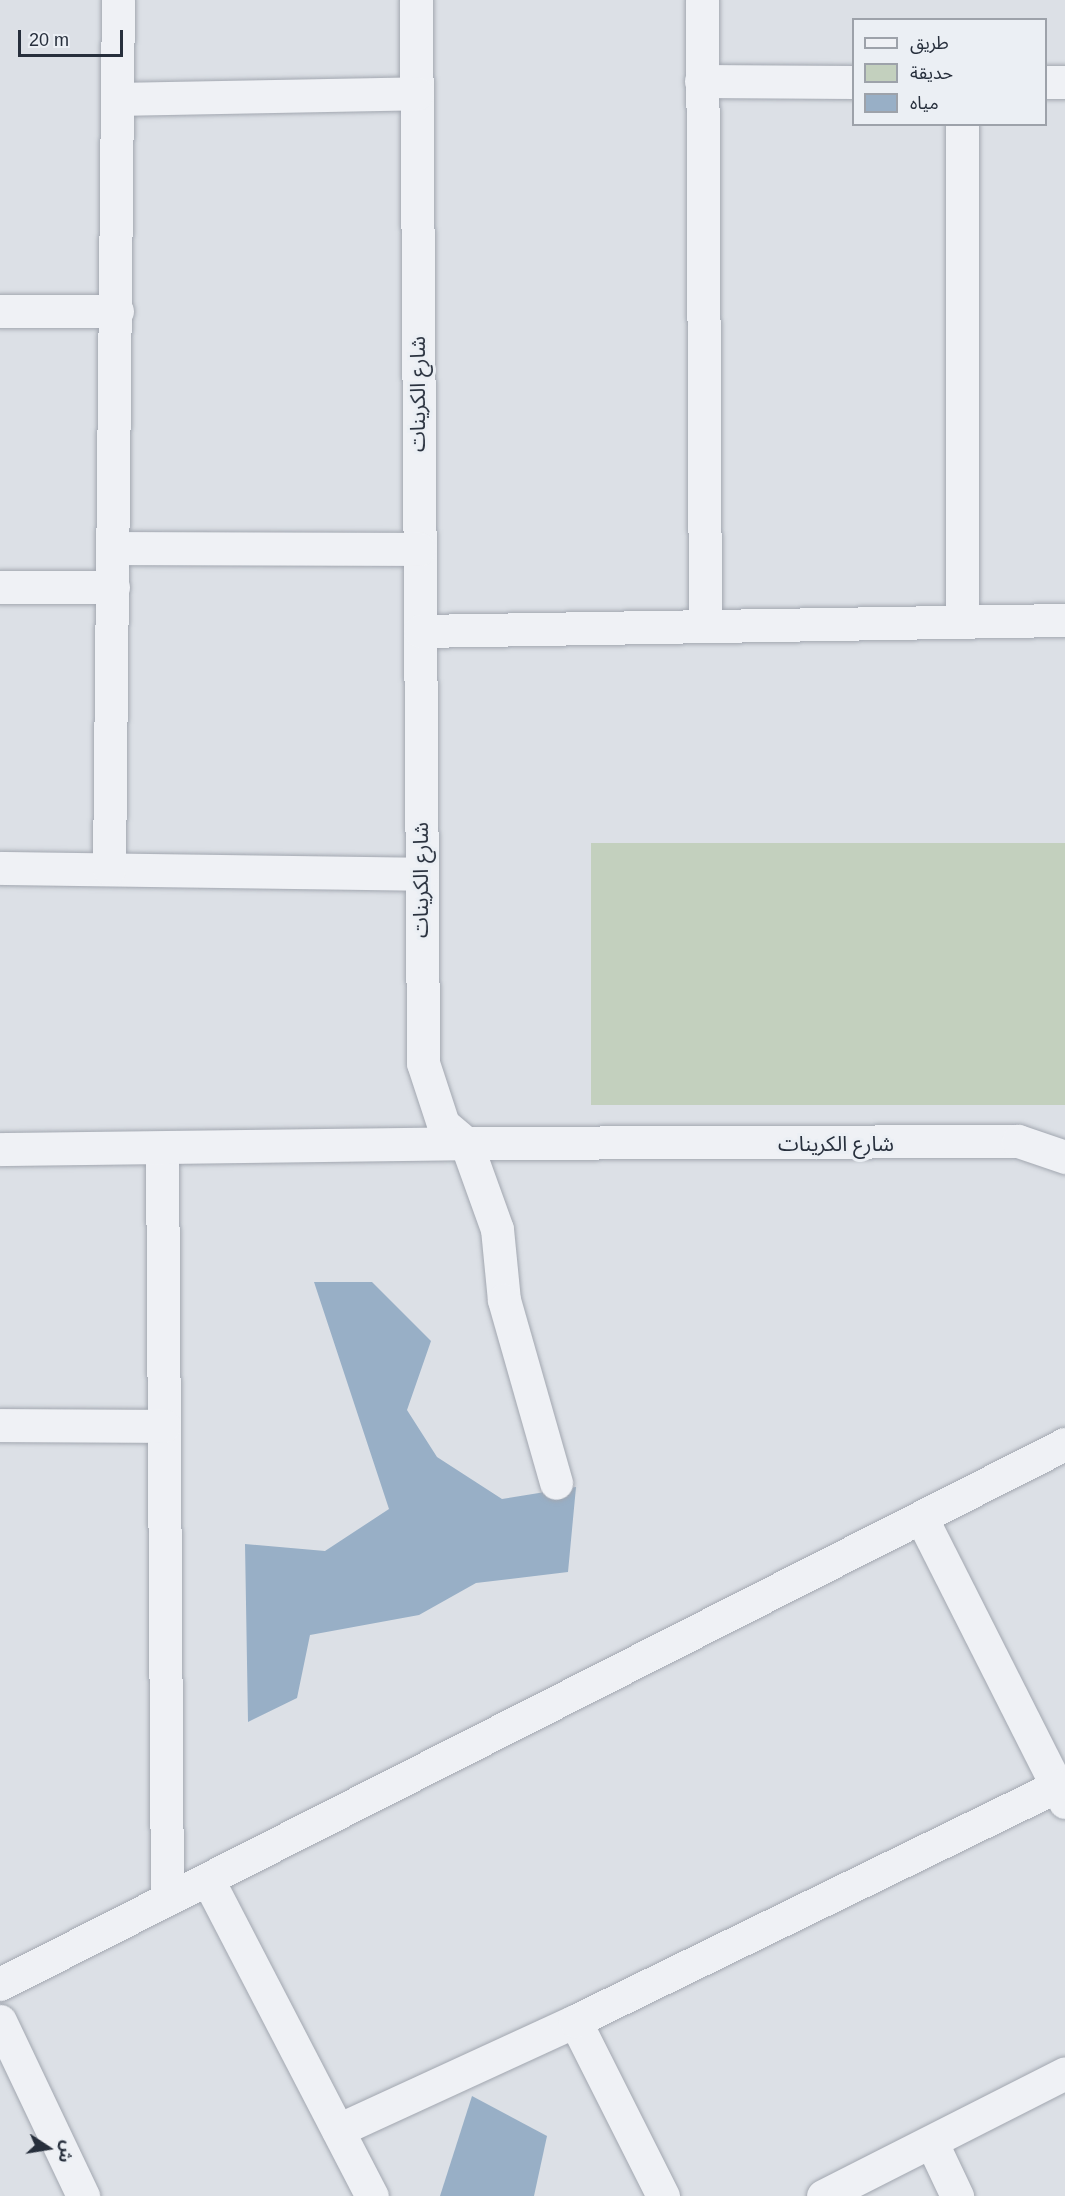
<!DOCTYPE html>
<html>
<head>
<meta charset="utf-8">
<style>
  body { margin:0 }
  #map { position:relative; width:1065px; height:2196px; overflow:hidden; background:#dce0e6; font-family:Helvetica,"Noto Sans Arabic",sans-serif }
  div>[style] { position:absolute }
  [style*='--x'] { left:calc(var(--x)*1px); top:calc(var(--y)*1px); width:calc(var(--w)*1px); rotate:calc(var(--a)*1deg) }
  .green>* { inset:0; background:#c3d0be; transform-origin:0 0 }
  .water>* { inset:0; background:#98afc6 }
  .roads { filter:drop-shadow(0 0 2px #a2a7b0) drop-shadow(0 0 2px #a2a7b0) }
  .minor>* { height:33px; margin:-16.5px; padding:0 16.5px; transform-origin:16.5px; border-radius:16.5px; background:#eff1f5 }
  span { translate:-50% -50%; white-space:nowrap; text-align:center; line-height:1.15; -webkit-text-stroke:6px #ebeff4; paint-order:stroke }
  .street-label { font-size:21px; color:#272f3c }
  .legend { position:absolute; left:852px; top:18px; width:195px; height:108px; box-sizing:border-box; background:#ebeff4; border:2px solid #9da2aa; margin:0; padding:8px 10px; list-style:none; font-size:18px; color:#272f3c }
  .legend li { display:flex; align-items:center; gap:12px; height:30px }
  .legend b { width:30px; border:2px solid #9da2aa }
  .north { position:absolute; left:18px; top:2118px; width:60px; height:60px; -webkit-text-stroke:4px #ebeff4; paint-order:stroke; rotate:102deg; font-size:16px; font-weight:700; line-height:24px; text-align:center; color:#272f3c }
  .north::after { content:''; display:block; margin:auto; width:21px; height:27px; background:#272f3c; clip-path:polygon(50% 0,100% 100%,50% 72%,0 100%) }
  .scale { position:absolute; left:18px; top:30px; width:105px; height:27px; box-sizing:border-box; border:3px solid #272f3c; border-top:0; padding-left:8px; font-size:18px; line-height:21px; white-space:nowrap; color:#272f3c; -webkit-text-stroke:4px #ebeff4; paint-order:stroke }
</style>
</head>
<body>
<div id="map">
  <div class="green">
    <i style="left:1065px;top:843px;width:262px;height:474px;rotate:90deg"></i>
  </div>
  <div class="water">
    <i style="clip-path:polygon(314px 1282px,372px 1282px,431px 1341px,407px 1410px,437px 1457px,502px 1499px,576px 1487px,568px 1572px,476px 1583px,419px 1615px,310px 1635px,297px 1698px,248px 1722px,245px 1544px,325px 1551px,389px 1509px)"></i>
    <i style="clip-path:polygon(472px 2096px,547px 2136px,534px 2196px,440px 2196px)"></i>
  </div>
  <div class="roads">
    <div class="minor">
      <i style="--x:416;--y:0;--w:1063;--a:89.62"></i>
      <i style="--x:423;--y:1063;--w:64;--a:71.8"></i>
      <i style="--x:443;--y:1124;--w:30;--a:40"></i>
      <i style="--x:466;--y:1143;--w:552;--a:-0.21"></i>
      <i style="--x:1018;--y:1141;--w:50;--a:18.8"></i>
      <i style="--x:702;--y:0;--w:626;--a:89.73"></i>
      <i style="--x:701;--y:81;--w:153;--a:0.4"></i>
      <i style="--x:1046;--y:82;--w:19;--a:0"></i>
      <i style="--x:118;--y:99;--w:299;--a:-1.1"></i>
      <i style="--x:0;--y:311;--w:117;--a:0"></i>
      <i style="--x:114;--y:548;--w:305;--a:0.2"></i>
      <i style="--x:0;--y:587;--w:113;--a:0"></i>
      <i style="--x:962;--y:622;--w:498;--a:-90"></i>
      <i style="--x:420;--y:631;--w:645;--a:-0.98"></i>
      <i style="--x:0;--y:868;--w:421;--a:0.8"></i>
      <i style="--x:109;--y:869;--w:869;--a:-89.41"></i>
      <i style="--x:162;--y:1148;--w:751;--a:89.62"></i>
      <i style="--x:0;--y:1149;--w:466;--a:-0.7"></i>
      <i style="--x:466;--y:1143;--w:91;--a:70.2"></i>
      <i style="--x:497;--y:1229;--w:71;--a:84.4"></i>
      <i style="--x:504;--y:1300;--w:190;--a:74.1"></i>
      <i style="--x:0;--y:1425;--w:164;--a:0.3"></i>
      <i style="--x:922;--y:1519;--w:317;--a:63.2"></i>
      <i style="--x:208;--y:1880;--w:356;--a:62.6"></i>
      <i style="--x:0;--y:1984;--w:1194;--a:-26.89"></i>
      <i style="--x:0;--y:2021;--w:194;--a:64.6"></i>
      <i style="--x:575;--y:2021;--w:196;--a:63.3"></i>
      <i style="--x:338;--y:2130;--w:261;--a:-24.7"></i>
      <i style="--x:575;--y:2021;--w:536;--a:-25.99"></i>
      <i style="--x:932;--y:2143;--w:59;--a:64.7"></i>
      <i style="--x:823;--y:2196;--w:271;--a:-26.9"></i>
    </div>
  </div>
  <div class="street-label">
    <span style="left:418px;top:394px;rotate:-90deg">شارع الکرينات</span>
    <span style="left:421px;top:880px;rotate:-90deg">شارع الکرينات</span>
    <span style="left:836px;top:1144px">شارع الکرينات</span>
  </div>
  <ul class="legend">
  <li><b style="height:8px;background:#eff1f5"></b>طريق</li>
  <li><b style="height:16px;background:#c3d0be"></b>حديقة</li>
  <li><b style="height:16px;background:#98afc6"></b>مياه</li>
  </ul>
  <div class="north">ش</div>
  <div class="scale">20 m</div>
</div>
</body>
</html>
